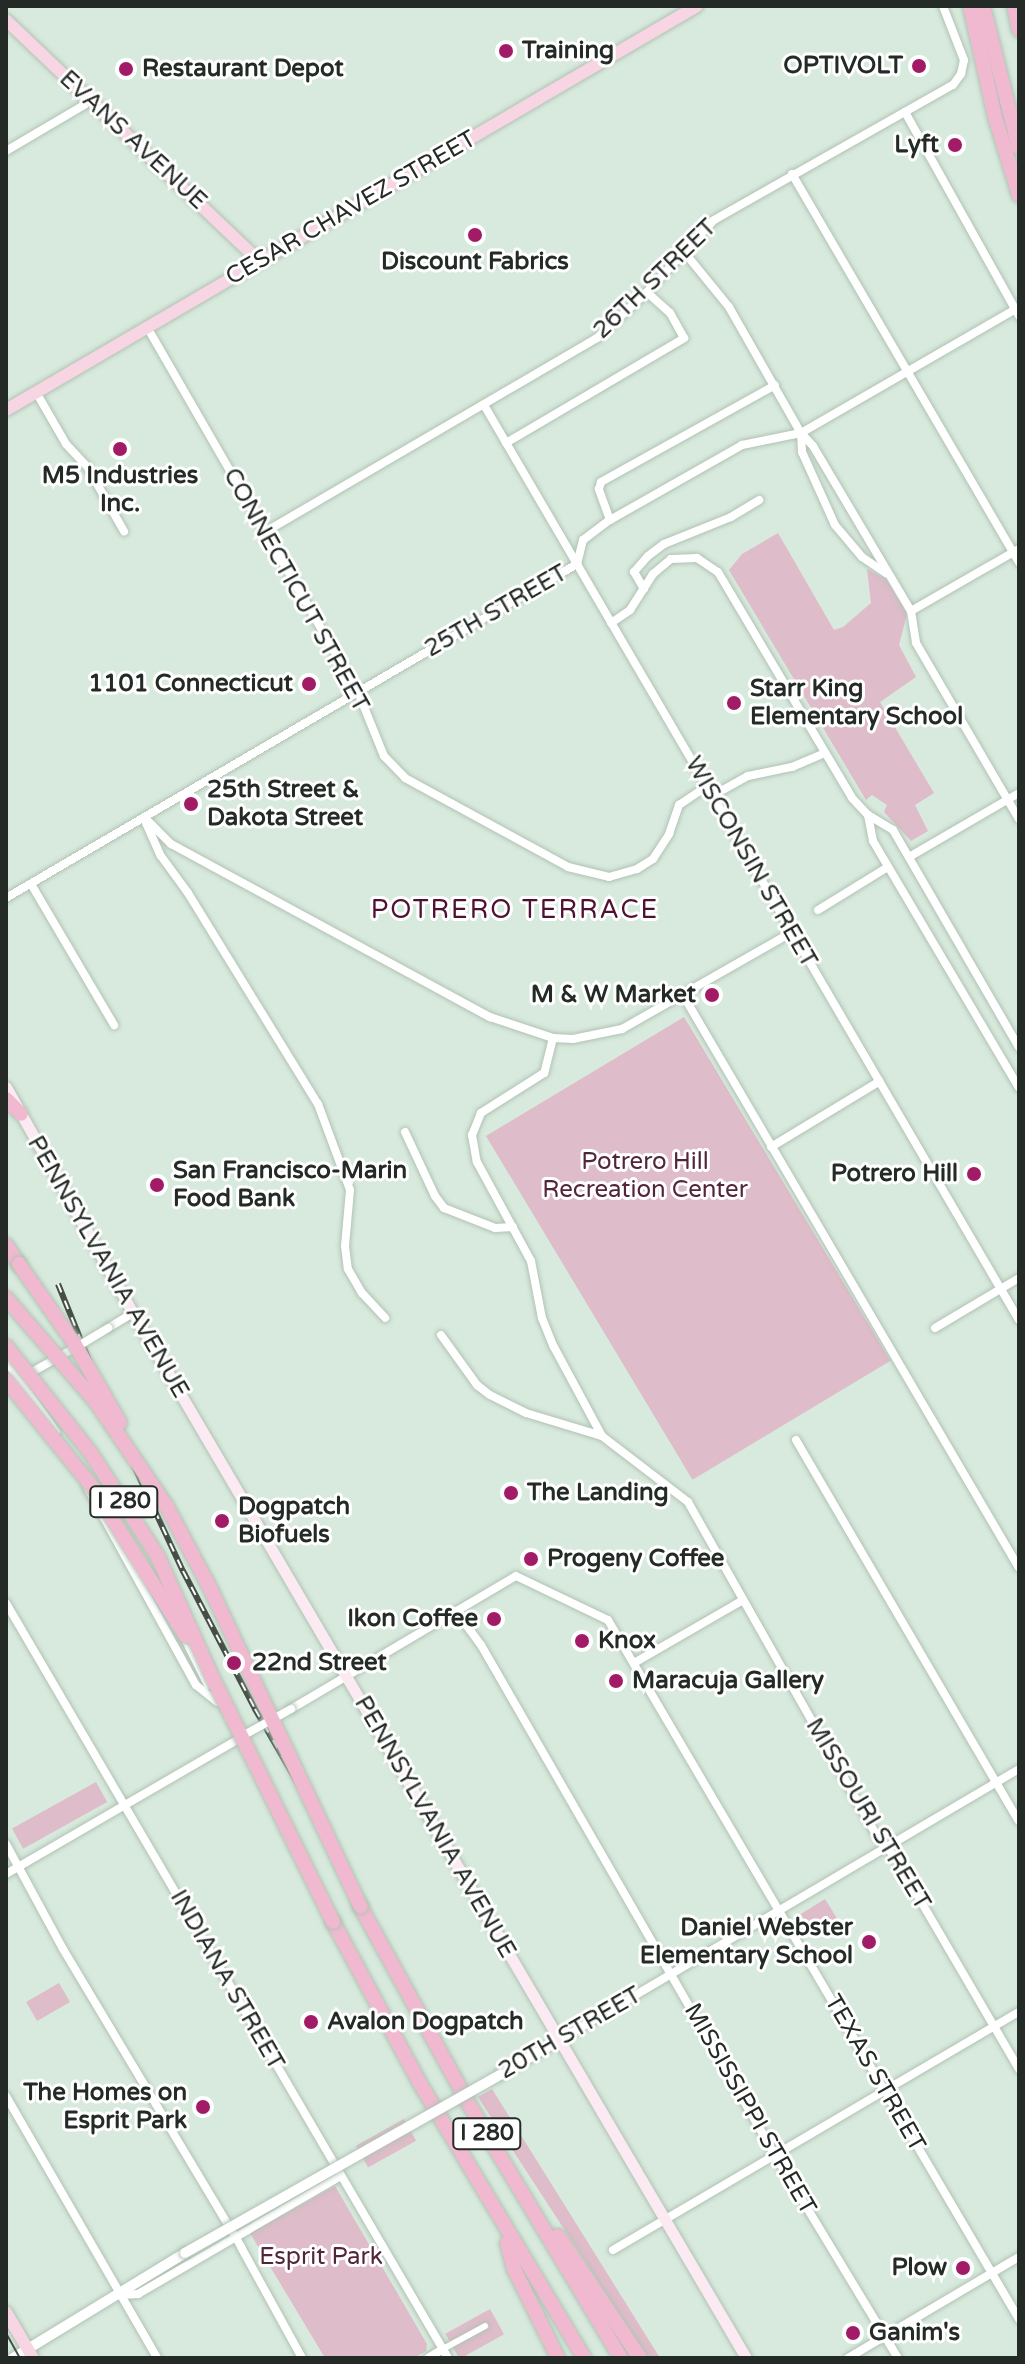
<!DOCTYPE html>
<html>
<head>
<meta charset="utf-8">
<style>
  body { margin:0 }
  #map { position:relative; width:1025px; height:2364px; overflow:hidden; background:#d8eadd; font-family:"Varela Round",sans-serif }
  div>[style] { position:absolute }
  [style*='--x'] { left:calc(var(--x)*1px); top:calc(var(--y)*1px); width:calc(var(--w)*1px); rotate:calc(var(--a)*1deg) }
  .green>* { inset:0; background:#debcc9; transform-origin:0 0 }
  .roads { filter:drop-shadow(0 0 2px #b1c2b5) drop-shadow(0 0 2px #b1c2b5) }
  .pedestrian>* { height:6px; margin:-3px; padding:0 3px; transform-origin:3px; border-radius:3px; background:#fff }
  .minor>* { height:8px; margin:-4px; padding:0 4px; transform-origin:4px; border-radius:4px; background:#fff }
  .tertiary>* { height:10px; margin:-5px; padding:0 5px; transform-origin:5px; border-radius:5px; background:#fff }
  .secondary>* { height:11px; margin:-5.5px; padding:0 5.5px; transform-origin:5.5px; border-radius:5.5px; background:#fbeaf1 }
  .primary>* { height:12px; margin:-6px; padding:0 6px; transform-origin:6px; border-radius:6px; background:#f7d5e3 }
  .motorway>* { height:14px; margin:-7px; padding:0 7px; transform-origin:7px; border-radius:7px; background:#f1b9d0 }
  .tram>* { height:2px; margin:-1px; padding:0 1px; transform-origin:1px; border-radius:1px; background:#444d46 }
  .rail>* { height:6px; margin-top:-3px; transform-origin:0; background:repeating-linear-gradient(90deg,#fff 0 9px,#444d46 0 18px); box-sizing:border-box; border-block:2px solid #444d46 }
  .bridges { filter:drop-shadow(0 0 2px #b1c2b5) drop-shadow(0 0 2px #b1c2b5) }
  .minor-bridge>* { height:8px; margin:-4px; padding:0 4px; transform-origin:4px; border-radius:4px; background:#fff }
  .tertiary-bridge>* { height:10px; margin:-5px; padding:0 5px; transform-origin:5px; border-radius:5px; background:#fff }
  .motorway-bridge>* { height:14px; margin:-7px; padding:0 7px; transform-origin:7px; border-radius:7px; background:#f1b9d0 }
  .dots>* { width:22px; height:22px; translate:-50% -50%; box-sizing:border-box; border:4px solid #fff; border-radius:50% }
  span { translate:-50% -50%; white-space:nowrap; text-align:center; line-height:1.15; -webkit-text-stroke:6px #fff; paint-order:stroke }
  .shield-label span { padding:2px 6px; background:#fff; border:2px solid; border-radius:6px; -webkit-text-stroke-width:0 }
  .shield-label { font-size:22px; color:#242b26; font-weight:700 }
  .poi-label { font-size:24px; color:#242b26; font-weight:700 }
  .left { translate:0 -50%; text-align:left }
  .right { translate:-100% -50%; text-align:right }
  .street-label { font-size:24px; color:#242b26 }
  .park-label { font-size:24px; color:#53253a }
  .neighbourhood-label { font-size:26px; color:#501032; letter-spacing:2px }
  .frame { position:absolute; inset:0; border:8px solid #242b26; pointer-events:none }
</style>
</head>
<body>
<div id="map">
  <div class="green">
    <i style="clip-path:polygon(778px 533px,834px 630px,843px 627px,871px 603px,867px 569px,886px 579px,907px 614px,899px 645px,916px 677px,880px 702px,934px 793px,915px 805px,928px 831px,911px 841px,884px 812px,887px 805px,872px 795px,866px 800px,729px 570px,742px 554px)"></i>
    <i style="left:684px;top:1017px;width:401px;height:231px;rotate:59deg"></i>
    <i style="left:96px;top:1782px;width:23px;height:96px;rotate:61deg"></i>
    <i style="left:825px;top:1899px;width:22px;height:29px;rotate:58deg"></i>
    <i style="left:59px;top:1983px;width:22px;height:38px;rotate:60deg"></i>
    <i style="clip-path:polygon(492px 2089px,660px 2358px,648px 2358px,478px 2097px)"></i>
    <i style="left:404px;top:2119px;width:25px;height:55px;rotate:61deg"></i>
    <i style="clip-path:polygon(335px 2186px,427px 2344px,426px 2351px,414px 2358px,325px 2358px,250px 2233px)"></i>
    <i style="left:490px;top:2309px;width:29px;height:51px;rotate:61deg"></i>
  </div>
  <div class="roads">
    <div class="pedestrian">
      <i style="--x:443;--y:2349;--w:48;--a:-28.7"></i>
    </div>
    <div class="minor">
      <i style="--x:905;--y:112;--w:234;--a:60.8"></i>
      <i style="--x:6;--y:151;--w:99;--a:-30.5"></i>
      <i style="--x:792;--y:174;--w:450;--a:59.7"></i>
      <i style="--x:685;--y:253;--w:70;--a:50.8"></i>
      <i style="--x:729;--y:307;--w:145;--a:60.3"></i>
      <i style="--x:801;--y:433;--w:18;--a:47"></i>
      <i style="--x:813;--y:446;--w:192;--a:59.3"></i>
      <i style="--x:911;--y:611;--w:32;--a:81"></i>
      <i style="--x:916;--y:643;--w:204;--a:59.7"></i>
      <i style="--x:147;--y:327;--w:422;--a:60"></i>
      <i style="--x:358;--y:692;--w:69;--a:67.9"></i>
      <i style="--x:384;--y:756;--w:30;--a:46"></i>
      <i style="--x:405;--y:778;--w:186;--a:28.6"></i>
      <i style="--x:568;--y:867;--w:42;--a:13.7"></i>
      <i style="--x:609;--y:877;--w:29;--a:-16"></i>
      <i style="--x:637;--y:869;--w:19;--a:-32"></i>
      <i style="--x:653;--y:859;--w:30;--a:-57"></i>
      <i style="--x:669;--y:834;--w:31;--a:-71"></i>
      <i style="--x:679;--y:805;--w:34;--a:-34"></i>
      <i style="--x:36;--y:392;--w:60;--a:60"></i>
      <i style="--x:66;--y:444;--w:33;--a:47"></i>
      <i style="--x:88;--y:468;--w:73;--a:60.3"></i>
      <i style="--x:484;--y:405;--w:1060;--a:59.69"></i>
      <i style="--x:801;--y:433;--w:19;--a:87"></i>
      <i style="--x:802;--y:452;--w:80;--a:65.7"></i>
      <i style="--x:835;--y:525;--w:42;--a:49.8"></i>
      <i style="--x:862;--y:557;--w:29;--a:34"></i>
      <i style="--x:506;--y:443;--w:207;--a:-30.5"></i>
      <i style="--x:684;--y:338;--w:29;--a:-119"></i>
      <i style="--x:670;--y:313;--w:31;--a:-138"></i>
      <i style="--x:610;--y:520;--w:33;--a:-110"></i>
      <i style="--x:599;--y:489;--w:7;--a:-74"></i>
      <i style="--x:601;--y:482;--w:199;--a:-29.1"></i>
      <i style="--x:265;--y:532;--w:385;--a:-30.3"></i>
      <i style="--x:597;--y:338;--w:68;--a:-42.6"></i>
      <i style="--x:647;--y:292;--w:98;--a:-47.1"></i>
      <i style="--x:714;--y:220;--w:274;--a:-29.5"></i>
      <i style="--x:953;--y:85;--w:14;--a:-54"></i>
      <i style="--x:961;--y:74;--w:14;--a:-78"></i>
      <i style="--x:964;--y:60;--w:58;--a:-111.3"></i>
      <i style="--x:644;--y:589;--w:20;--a:-120"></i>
      <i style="--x:634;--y:572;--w:21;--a:-49"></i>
      <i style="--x:648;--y:556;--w:20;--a:-37"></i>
      <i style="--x:664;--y:544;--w:72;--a:-21.9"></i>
      <i style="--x:731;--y:517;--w:33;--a:-31"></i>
      <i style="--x:911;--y:611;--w:125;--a:-29.9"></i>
      <i style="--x:611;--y:623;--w:23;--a:-34"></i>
      <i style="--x:630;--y:610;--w:43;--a:-57.4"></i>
      <i style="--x:653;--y:574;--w:23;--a:-40"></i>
      <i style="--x:671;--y:559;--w:26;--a:-2"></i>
      <i style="--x:697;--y:558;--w:25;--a:34"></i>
      <i style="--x:718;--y:572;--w:263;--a:59.3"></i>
      <i style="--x:852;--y:798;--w:23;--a:47"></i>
      <i style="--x:868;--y:815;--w:29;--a:31"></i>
      <i style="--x:893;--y:830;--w:251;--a:59.9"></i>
      <i style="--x:712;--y:796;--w:41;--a:-29.1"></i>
      <i style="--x:748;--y:776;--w:45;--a:-11.6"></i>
      <i style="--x:792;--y:767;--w:36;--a:-23"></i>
      <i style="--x:868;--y:815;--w:26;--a:79"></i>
      <i style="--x:873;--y:841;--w:287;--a:59.4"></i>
      <i style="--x:145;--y:818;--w:37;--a:45"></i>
      <i style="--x:171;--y:844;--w:363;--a:28.5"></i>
      <i style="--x:490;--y:1017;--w:66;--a:18.4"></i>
      <i style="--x:553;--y:1038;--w:20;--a:3"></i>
      <i style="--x:573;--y:1039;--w:50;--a:-11.5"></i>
      <i style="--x:622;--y:1029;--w:196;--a:-29.7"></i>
      <i style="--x:146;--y:823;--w:36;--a:66"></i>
      <i style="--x:161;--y:856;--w:46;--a:53.9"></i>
      <i style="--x:188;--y:893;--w:248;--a:58.4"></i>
      <i style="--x:318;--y:1104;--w:92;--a:69.6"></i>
      <i style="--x:350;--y:1190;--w:56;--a:95.1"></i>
      <i style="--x:345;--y:1246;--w:23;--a:83"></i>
      <i style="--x:348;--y:1269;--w:28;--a:60"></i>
      <i style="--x:362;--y:1293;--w:34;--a:47"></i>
      <i style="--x:909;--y:857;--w:127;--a:-30.2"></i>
      <i style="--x:31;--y:884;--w:164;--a:59.5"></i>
      <i style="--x:6;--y:898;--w:662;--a:-30.33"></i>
      <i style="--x:577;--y:564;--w:25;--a:-76"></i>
      <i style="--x:583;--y:540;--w:34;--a:-37"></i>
      <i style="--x:610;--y:520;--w:152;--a:-29.6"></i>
      <i style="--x:742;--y:445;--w:60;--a:-11.5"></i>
      <i style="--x:801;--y:433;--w:252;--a:-30"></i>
      <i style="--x:818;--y:910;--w:82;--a:-31.6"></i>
      <i style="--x:683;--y:995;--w:664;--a:59.61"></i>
      <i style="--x:553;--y:1038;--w:36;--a:104"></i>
      <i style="--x:544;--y:1073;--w:75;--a:147.6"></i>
      <i style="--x:481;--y:1113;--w:24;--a:112"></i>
      <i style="--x:472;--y:1135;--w:27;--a:80"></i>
      <i style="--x:477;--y:1162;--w:113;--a:61.4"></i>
      <i style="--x:531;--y:1261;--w:58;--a:79.1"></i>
      <i style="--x:542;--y:1318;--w:31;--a:68"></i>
      <i style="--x:554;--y:1347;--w:101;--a:61.7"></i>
      <i style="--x:602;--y:1436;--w:108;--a:37.5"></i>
      <i style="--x:688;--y:1502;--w:386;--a:60.5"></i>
      <i style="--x:878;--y:1838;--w:25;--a:48"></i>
      <i style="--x:895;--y:1857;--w:246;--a:59.7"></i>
      <i style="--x:405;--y:1132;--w:71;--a:64.9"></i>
      <i style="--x:435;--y:1196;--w:15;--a:53"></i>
      <i style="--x:444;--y:1208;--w:55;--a:21.4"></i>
      <i style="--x:495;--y:1228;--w:18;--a:-3"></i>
      <i style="--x:771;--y:1147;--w:127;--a:-31.2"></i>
      <i style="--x:108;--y:1328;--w:29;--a:-31"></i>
      <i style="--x:935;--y:1328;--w:98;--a:-30.8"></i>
      <i style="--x:441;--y:1335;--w:62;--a:54.2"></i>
      <i style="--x:477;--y:1385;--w:16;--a:38"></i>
      <i style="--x:490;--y:1395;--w:40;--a:26.6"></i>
      <i style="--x:526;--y:1413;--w:79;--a:16.8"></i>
      <i style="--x:6;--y:1361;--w:87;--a:54.8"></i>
      <i style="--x:27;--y:1375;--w:51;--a:-29.6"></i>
      <i style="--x:796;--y:1440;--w:441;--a:59.7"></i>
      <i style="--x:87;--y:1487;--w:226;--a:61.2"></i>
      <i style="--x:196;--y:1685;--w:27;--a:39"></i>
      <i style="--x:6;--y:1603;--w:875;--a:59.65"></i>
      <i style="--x:456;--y:1611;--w:42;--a:53.7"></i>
      <i style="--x:481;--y:1645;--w:589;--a:60.04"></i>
      <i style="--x:775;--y:2155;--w:237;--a:58.8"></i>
      <i style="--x:182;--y:1633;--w:58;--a:63.4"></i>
      <i style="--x:634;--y:1663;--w:126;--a:-30"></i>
      <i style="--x:291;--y:1709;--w:261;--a:-30.6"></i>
      <i style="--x:516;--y:1576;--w:102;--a:25.6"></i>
      <i style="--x:608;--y:1620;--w:811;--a:59.55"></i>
      <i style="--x:6;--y:1844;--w:119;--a:61.5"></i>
      <i style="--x:63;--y:1949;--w:347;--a:59.1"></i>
      <i style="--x:241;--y:2247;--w:127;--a:61.2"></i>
      <i style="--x:6;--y:1874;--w:275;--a:-30.1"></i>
      <i style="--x:561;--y:2039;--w:532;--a:-30.52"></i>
      <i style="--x:6;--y:2096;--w:302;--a:60"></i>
      <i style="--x:613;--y:2250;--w:471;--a:-30.4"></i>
      <i style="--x:121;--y:2295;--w:17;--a:-3"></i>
      <i style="--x:138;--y:2294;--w:235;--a:-30.2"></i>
      <i style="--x:428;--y:2358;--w:17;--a:-31"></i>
      <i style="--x:848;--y:2358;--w:199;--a:-30.6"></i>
    </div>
    <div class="tertiary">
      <i style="--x:501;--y:2074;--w:69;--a:-30.3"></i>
      <i style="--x:13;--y:2358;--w:202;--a:-31.4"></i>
    </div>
    <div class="secondary">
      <i style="--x:6;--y:1087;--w:259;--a:60.7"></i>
      <i style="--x:133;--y:1313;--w:1212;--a:59.6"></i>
    </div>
    <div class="primary">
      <i style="--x:6;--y:20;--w:349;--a:43.6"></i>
      <i style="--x:6;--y:410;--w:800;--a:-30.31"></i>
      <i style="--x:6;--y:2312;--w:53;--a:59.6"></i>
    </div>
    <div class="motorway">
      <i style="--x:970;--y:6;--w:114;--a:77.3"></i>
      <i style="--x:995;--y:117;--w:82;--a:72.9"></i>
      <i style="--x:983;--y:6;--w:146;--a:75.8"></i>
      <i style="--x:1014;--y:6;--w:25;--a:78"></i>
      <i style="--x:6;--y:1099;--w:21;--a:45"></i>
      <i style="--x:6;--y:1245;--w:23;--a:56"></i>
      <i style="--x:360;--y:1906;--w:228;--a:61.2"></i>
      <i style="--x:470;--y:2106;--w:294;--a:59.1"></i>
      <i style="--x:333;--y:1922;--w:182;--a:61.7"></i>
      <i style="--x:419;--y:2082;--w:322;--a:59.1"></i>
      <i style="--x:558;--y:2236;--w:147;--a:56.1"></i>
      <i style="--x:507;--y:2243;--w:27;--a:75"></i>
      <i style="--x:514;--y:2269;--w:99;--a:63.7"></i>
    </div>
  </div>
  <div class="tram">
    <i style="--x:6;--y:2333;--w:29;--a:61"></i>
  </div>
  <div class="rail">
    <i style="--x:58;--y:1284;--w:157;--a:67.9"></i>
    <i style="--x:117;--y:1429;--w:157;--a:65.1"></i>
    <i style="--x:183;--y:1571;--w:156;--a:62.4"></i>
    <i style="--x:255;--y:1709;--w:142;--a:60"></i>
  </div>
  <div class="bridges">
    <div class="minor-bridge">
      <i style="--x:75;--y:1348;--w:39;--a:-31"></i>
      <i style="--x:244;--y:1735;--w:54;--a:-29"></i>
    </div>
    <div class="tertiary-bridge">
      <i style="--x:185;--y:2253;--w:363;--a:-29.5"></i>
    </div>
    <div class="motorway-bridge">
      <i style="--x:19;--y:1264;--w:96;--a:55.2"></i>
      <i style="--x:74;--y:1343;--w:92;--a:60.1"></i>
      <i style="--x:6;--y:1298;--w:138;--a:49.1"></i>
      <i style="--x:96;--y:1402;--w:127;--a:55.9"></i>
      <i style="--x:167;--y:1507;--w:92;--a:62"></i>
      <i style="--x:210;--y:1588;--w:352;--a:64.7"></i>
      <i style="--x:6;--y:1346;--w:135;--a:51.6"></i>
      <i style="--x:90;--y:1452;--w:123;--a:57"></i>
      <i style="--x:157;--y:1555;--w:134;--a:65.7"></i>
      <i style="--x:212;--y:1677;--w:273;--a:63.7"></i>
      <i style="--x:6;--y:1380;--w:139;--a:51.1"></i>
      <i style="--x:93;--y:1488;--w:175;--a:57.9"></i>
    </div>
  </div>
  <div class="dots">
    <i style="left:506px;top:51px;background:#a21b67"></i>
    <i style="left:919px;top:66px;background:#a21b67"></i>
    <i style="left:126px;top:69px;background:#a21b67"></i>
    <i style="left:955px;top:145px;background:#a21b67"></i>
    <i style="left:475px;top:235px;background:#a21b67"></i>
    <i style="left:120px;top:449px;background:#a21b67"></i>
    <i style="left:309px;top:684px;background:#a21b67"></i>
    <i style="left:734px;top:703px;background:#a21b67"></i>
    <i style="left:191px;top:804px;background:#a21b67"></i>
    <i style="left:712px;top:995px;background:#a21b67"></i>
    <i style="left:974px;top:1174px;background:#a21b67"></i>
    <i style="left:157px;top:1185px;background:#a21b67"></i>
    <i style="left:511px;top:1493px;background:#a21b67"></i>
    <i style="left:222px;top:1521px;background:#a21b67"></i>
    <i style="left:531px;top:1559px;background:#a21b67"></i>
    <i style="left:494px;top:1619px;background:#a21b67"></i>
    <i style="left:582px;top:1641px;background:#a21b67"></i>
    <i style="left:234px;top:1663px;background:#a21b67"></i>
    <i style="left:616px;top:1681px;background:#a21b67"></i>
    <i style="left:869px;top:1942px;background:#a21b67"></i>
    <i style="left:311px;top:2022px;background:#a21b67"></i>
    <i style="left:203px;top:2107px;background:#a21b67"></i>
    <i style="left:963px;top:2268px;background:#a21b67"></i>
    <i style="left:853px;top:2333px;background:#a21b67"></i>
  </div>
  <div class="shield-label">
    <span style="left:124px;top:1502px">I 280</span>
    <span style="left:487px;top:2134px">I 280</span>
  </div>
  <div class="poi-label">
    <span class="left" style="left:522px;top:51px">Training</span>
    <span class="right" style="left:903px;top:66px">OPTIVOLT</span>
    <span class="left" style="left:142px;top:69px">Restaurant Depot</span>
    <span class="right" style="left:939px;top:145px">Lyft</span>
    <span style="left:475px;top:262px">Discount Fabrics</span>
    <span style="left:120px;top:490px">M5 Industries<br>Inc.</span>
    <span class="right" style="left:293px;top:684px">1101 Connecticut</span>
    <span class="left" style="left:750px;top:703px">Starr King<br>Elementary School</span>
    <span class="left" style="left:207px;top:804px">25th Street &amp;<br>Dakota Street</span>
    <span class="right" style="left:696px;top:995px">M &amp; W Market</span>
    <span class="left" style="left:173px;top:1185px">San Francisco-Marin<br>Food Bank</span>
    <span class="right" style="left:958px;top:1174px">Potrero Hill</span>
    <span class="left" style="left:527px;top:1493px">The Landing</span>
    <span class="left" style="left:238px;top:1521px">Dogpatch<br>Biofuels</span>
    <span class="left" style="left:547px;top:1559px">Progeny Coffee</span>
    <span class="right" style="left:478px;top:1619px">Ikon Coffee</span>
    <span class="left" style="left:598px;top:1641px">Knox</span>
    <span class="left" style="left:252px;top:1663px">22nd Street</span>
    <span class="left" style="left:632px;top:1681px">Maracuja Gallery</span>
    <span class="right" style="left:853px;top:1942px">Daniel Webster<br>Elementary School</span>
    <span class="left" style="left:327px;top:2022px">Avalon Dogpatch</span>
    <span class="right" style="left:187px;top:2107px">The Homes on<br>Esprit Park</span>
    <span class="right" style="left:947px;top:2268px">Plow</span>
    <span class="left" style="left:869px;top:2333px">Ganim's</span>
  </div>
  <div class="street-label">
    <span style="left:133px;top:140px;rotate:43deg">EVANS AVENUE</span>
    <span style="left:351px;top:208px;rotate:-30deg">CESAR CHAVEZ STREET</span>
    <span style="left:655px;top:279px;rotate:-44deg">26TH STREET</span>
    <span style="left:296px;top:590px;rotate:61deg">CONNECTICUT STREET</span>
    <span style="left:496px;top:611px;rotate:-30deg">25TH STREET</span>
    <span style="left:751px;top:862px;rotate:60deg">WISCONSIN STREET</span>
    <span style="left:108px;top:1267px;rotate:60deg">PENNSYLVANIA AVENUE</span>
    <span style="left:868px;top:1814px;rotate:59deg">MISSOURI STREET</span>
    <span style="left:435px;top:1827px;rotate:60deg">PENNSYLVANIA AVENUE</span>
    <span style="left:227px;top:1980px;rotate:60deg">INDIANA STREET</span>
    <span style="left:570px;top:2033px;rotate:-30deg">20TH STREET</span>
    <span style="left:875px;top:2073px;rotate:60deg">TEXAS STREET</span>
    <span style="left:750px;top:2109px;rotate:60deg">MISSISSIPPI STREET</span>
  </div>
  <div class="park-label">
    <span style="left:645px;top:1176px">Potrero Hill<br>Recreation Center</span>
    <span style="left:321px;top:2257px">Esprit Park</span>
  </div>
  <div class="neighbourhood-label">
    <span style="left:515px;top:910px">POTRERO TERRACE</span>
  </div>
  <div class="frame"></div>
</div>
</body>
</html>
